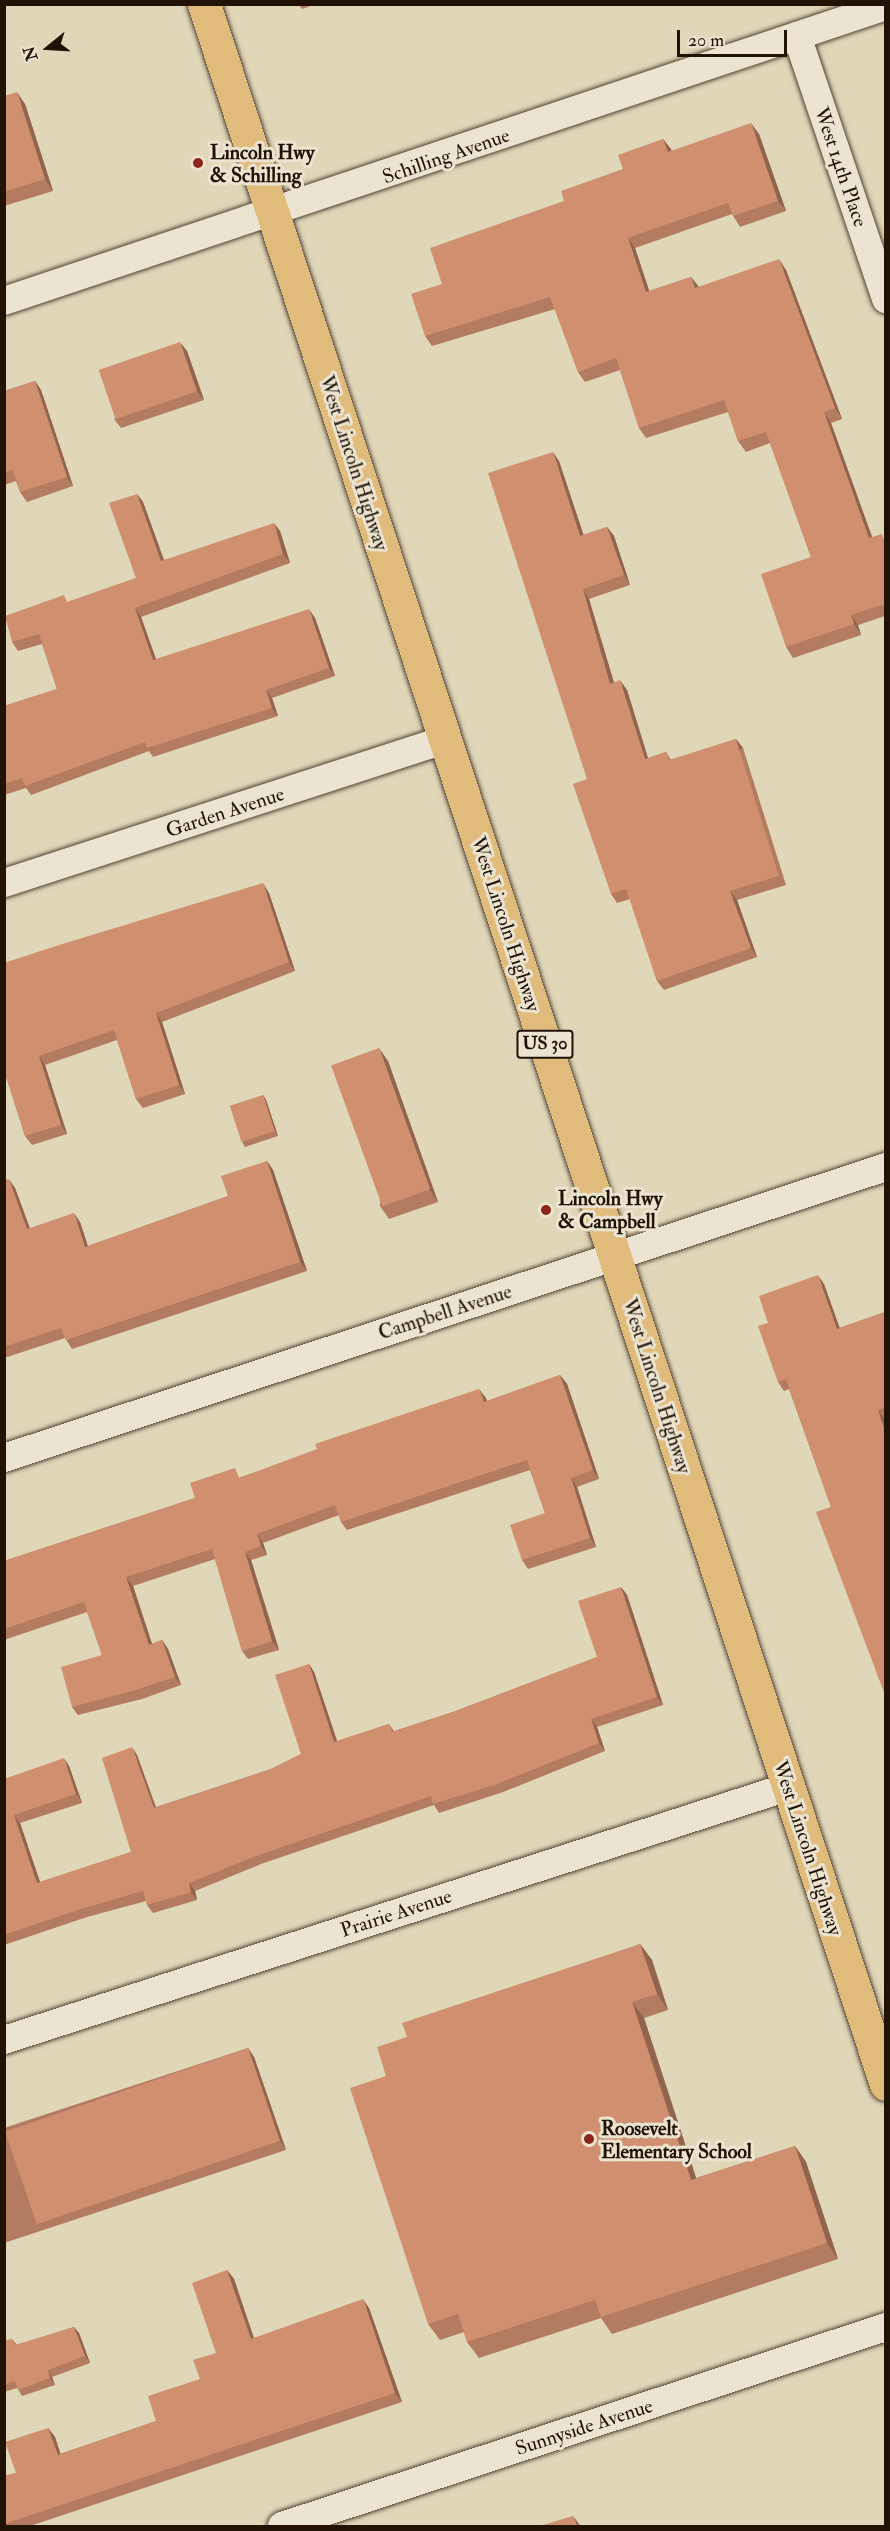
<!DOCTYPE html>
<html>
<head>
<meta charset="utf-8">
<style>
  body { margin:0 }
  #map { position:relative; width:890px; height:2531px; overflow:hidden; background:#e0d6b8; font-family:"IM FELL Double Pica",serif }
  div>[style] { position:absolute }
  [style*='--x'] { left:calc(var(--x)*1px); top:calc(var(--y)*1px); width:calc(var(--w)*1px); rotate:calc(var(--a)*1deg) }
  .roads { filter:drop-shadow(0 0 2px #504432) drop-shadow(0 0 2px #504432) }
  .street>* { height:28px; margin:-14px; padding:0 14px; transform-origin:14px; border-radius:14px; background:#ebe4d1 }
  .primary>* { height:33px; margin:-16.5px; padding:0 16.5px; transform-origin:16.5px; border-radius:16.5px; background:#e0bb7c }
  .wall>* { inset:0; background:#b37b5f }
  .shaded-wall>* { inset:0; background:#92644e; transform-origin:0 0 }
  .building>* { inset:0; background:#d08f6f; transform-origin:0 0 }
  .dots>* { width:16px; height:16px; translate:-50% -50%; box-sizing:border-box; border:3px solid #ebe4d1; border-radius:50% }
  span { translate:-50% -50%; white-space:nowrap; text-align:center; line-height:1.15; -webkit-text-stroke:6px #ebe4d1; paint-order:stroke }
  .shield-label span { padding:2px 4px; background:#ebe4d1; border:2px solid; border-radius:4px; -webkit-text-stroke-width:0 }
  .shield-label { font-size:18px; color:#201306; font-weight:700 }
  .poi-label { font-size:20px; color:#201306; font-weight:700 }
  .left { translate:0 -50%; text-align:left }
  .street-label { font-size:20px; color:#201306 }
  .frame { position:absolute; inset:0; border:6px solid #201306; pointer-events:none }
  .north { position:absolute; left:18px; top:18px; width:60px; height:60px; -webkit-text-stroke:4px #ebe4d1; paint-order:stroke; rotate:252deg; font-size:16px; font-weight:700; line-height:24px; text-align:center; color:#201306 }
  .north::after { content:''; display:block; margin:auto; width:21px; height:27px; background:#201306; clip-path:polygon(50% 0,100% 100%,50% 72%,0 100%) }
  .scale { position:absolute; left:677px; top:30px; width:110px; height:27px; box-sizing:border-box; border:3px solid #201306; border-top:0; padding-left:8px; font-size:18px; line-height:21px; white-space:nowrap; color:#201306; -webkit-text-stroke:4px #ebe4d1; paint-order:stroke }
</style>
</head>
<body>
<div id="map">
  <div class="roads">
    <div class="street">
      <i style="--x:797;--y:36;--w:278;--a:71.3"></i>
      <i style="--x:4;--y:301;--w:930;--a:-18.49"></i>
      <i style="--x:4;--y:883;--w:464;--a:-18"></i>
      <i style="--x:4;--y:1458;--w:929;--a:-18.26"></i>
      <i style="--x:4;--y:2040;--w:824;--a:-17.89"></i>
      <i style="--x:282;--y:2526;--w:636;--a:-18.24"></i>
    </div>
    <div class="primary">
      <i style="--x:204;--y:4;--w:2189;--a:71.85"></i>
    </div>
  </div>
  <div class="wall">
    <i style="clip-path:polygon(298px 4px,316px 4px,302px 9px)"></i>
    <i style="clip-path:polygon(4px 96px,25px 104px,53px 191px,4px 206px)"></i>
    <i style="clip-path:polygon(759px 134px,786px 211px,740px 227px,732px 214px,635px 248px,649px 291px,691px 277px,698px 287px,786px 270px,842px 419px,831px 423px,872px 537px,885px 539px,885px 616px,858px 625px,861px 635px,793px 658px,786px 647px,811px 557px,770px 443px,746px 452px,738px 441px,728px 412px,646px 438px,639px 428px,620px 370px,585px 382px,578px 372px,555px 309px,432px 346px,425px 336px,442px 284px,623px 169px,663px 139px,671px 151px)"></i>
    <i style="clip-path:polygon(187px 351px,204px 400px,121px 428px,114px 419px)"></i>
    <i style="clip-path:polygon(35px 381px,41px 390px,73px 486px,27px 502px,20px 492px,16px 481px,4px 485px,4px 391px)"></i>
    <i style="clip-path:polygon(559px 461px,583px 535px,607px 527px,614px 536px,630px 585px,589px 599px,614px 683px,627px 690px,648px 758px,666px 752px,671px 760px,736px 739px,743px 748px,786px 885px,737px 900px,757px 957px,664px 990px,657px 981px,630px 899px,617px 903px,611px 894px,587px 779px)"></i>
    <i style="clip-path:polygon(137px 494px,143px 502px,164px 560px,280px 531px,290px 563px,141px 617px,156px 659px,315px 618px,335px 676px,272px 698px,278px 716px,153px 757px,149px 751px,31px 795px,26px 788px,4px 795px,4px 706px,57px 689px,42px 644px,18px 651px,12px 642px,69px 602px,136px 578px)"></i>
    <i style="clip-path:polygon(269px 893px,295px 971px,162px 1022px,185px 1094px,143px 1108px,136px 1099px,117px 1040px,45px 1065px,67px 1134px,32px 1145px,25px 1136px,4px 1070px)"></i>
    <i style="clip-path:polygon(388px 1061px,438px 1202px,389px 1219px,380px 1206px)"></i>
    <i style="clip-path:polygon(263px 1095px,266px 1100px,278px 1136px,245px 1147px,242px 1142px)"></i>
    <i style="clip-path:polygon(267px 1161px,273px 1170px,307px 1271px,72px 1349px,65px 1338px,4px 1358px,4px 1180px,15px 1188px,30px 1228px,80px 1222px,88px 1246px,228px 1196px)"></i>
    <i style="clip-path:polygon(824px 1284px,839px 1328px,885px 1312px,885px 1418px,884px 1418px,831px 1507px,789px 1389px,784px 1391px,778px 1382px,768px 1323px)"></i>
    <i style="clip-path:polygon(560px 1375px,567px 1384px,599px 1479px,577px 1487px,596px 1547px,528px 1569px,522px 1560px,545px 1513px,530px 1470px,347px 1530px,341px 1522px,339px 1515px,263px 1543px,267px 1555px,251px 1560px,279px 1650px,248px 1659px,242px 1651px,215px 1559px,133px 1586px,152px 1644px,162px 1640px,168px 1649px,181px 1685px,142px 1699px,78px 1715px,72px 1707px,102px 1655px,87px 1612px,4px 1640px,4px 1561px,195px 1498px,241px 1477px,486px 1398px,487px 1401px)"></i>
    <i style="clip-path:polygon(621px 1587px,627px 1595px,663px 1705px,597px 1727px,605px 1751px,503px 1792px,439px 1813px,434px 1805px,261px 1864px,195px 1891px,197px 1900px,153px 1913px,147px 1905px,146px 1901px,87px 1917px,4px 1945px,4px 1779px,69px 1766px,82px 1803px,20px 1823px,40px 1882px,131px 1852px,137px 1755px,156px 1807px,271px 1769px,301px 1754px,309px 1664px,314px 1672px,337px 1741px,389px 1724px,394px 1731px,453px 1712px,597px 1657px)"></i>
    <i style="clip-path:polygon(640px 1944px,652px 1960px,668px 2010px,644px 2018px,696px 2178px,795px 2146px,806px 2162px,838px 2259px,612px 2334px,601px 2318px,479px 2358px,467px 2342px,464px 2332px,440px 2340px,428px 2324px,386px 2076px,407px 2037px)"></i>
    <i style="clip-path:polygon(248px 2048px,254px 2057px,286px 2150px,4px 2243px,4px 2128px)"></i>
    <i style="clip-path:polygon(227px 2270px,234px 2279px,254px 2338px,369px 2308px,402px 2402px,30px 2526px,4px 2526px,4px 2476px,16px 2473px,48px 2428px,55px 2437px,60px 2454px,156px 2421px,200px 2379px,216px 2353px)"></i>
    <i style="clip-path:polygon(74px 2327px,79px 2333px,90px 2363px,52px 2377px,55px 2385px,22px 2396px,17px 2388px,4px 2392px,4px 2341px,12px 2339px,17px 2345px)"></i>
  </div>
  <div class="shaded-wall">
    <i style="clip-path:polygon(17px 92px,25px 104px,53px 191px,45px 179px)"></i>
    <i style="clip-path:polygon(751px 123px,759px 134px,786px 211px,778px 201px)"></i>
    <i style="clip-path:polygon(663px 139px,671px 149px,675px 163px,668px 152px)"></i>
    <i style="clip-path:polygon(628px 238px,635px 248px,653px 302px,646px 292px)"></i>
    <i style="clip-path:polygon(779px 259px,786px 270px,842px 419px,835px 408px)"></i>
    <i style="clip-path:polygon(691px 277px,699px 287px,695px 288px)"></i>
    <i style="clip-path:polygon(180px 342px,187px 351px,204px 400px,197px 391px)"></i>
    <i style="clip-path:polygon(35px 381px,41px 390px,73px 486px,67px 477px)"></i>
    <i style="clip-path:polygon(824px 412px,831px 423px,876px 548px,869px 538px)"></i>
    <i style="clip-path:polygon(553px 452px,559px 461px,587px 545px,580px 536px)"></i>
    <i style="clip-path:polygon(137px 494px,143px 502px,167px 569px,161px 561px)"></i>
    <i style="clip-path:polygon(274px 523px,280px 531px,290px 563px,283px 554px)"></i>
    <i style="clip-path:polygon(607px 527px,614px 536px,630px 585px,624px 575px)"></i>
    <i style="clip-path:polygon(583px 589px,589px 599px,617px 693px,610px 684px)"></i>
    <i style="clip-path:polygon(135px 608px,141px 617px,159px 668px,153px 660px)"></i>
    <i style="clip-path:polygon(309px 609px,315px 618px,335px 676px,329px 668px)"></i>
    <i style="clip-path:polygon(851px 615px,858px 625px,861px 635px,854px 624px)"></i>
    <i style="clip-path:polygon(620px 680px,627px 690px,651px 768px,645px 759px)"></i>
    <i style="clip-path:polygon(266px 690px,272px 698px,278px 716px,272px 708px)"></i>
    <i style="left:736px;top:739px;width:11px;height:144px;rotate:52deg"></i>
    <i style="clip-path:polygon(263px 883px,269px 893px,295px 971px,289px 962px)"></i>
    <i style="clip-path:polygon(730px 891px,737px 900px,757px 957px,751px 948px)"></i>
    <i style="clip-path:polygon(156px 1013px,162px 1022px,185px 1094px,179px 1085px)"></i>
    <i style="clip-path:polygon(379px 1048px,388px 1061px,438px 1202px,429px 1189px)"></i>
    <i style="clip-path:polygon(39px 1056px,45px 1065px,67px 1134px,61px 1125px)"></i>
    <i style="clip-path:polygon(263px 1095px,266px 1100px,278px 1136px,275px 1131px)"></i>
    <i style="clip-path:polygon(267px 1161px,273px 1170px,307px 1271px,300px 1262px)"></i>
    <i style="clip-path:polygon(9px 1179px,15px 1188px,33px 1238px,27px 1229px)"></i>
    <i style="clip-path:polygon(74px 1213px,80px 1222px,91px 1256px,85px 1247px)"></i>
    <i style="clip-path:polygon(818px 1275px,824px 1284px,843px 1337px,837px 1329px)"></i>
    <i style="clip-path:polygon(560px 1375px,567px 1384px,599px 1479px,593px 1470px)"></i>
    <i style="clip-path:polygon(479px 1389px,486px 1398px,490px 1411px,484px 1402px)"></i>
    <i style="clip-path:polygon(878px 1410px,884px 1418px,885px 1423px,885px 1432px)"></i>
    <i style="clip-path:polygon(571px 1478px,577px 1487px,596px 1547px,590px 1538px)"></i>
    <i style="clip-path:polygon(257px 1534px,263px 1543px,267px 1555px,261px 1546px)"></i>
    <i style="clip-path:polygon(245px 1552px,251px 1560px,279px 1650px,272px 1641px)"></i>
    <i style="clip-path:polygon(126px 1577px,133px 1586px,155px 1653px,149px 1645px)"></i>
    <i style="clip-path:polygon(621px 1587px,627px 1595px,663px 1705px,657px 1697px)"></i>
    <i style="clip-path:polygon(162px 1640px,168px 1649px,181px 1685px,175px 1677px)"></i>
    <i style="clip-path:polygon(309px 1664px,314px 1672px,340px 1750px,334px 1742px)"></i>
    <i style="clip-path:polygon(591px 1719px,597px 1727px,605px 1751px,599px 1743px)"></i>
    <i style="clip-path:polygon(132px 1747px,137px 1755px,159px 1817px,154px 1808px)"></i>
    <i style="clip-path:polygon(64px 1758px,69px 1766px,82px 1803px,76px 1794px)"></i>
    <i style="clip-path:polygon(14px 1815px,20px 1823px,43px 1891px,37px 1883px)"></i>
    <i style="clip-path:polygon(189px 1883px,195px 1891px,197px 1900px,191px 1892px)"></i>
    <i style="clip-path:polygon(640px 1944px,652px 1960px,668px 2010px,657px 1994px)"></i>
    <i style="clip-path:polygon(632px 2002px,644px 2018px,702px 2196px,691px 2180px)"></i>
    <i style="clip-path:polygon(248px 2048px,254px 2057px,286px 2150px,280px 2141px)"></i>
    <i style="clip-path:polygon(795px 2146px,806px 2162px,838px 2259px,827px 2243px)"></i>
    <i style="clip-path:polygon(227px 2270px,234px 2279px,257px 2348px,251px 2339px)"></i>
    <i style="clip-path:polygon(363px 2299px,369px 2308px,402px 2402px,395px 2393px)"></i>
    <i style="clip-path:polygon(74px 2327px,79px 2333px,90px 2363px,85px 2356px)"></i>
    <i style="clip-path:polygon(48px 2370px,52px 2377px,55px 2385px,50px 2378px)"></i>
    <i style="clip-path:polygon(48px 2428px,55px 2437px,64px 2464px,58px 2455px)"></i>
    <i style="clip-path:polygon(573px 2516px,579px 2524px,580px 2526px,577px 2526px)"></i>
  </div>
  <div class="building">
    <i style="clip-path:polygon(17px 92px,45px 179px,4px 192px,4px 96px)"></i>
    <i style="clip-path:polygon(751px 123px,778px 201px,733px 216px,728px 203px,628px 238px,646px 292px,691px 277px,695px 288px,779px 259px,835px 408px,824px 412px,869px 538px,882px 534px,885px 544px,885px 604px,851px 615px,854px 624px,786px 647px,761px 574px,811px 557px,766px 432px,738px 441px,724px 400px,639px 428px,616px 358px,578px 372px,550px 297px,425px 336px,411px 294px,442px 284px,430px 248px,564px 201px,561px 191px,623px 169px,618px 155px,663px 139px,668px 152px)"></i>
    <i style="left:180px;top:342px;width:52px;height:86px;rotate:71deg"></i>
    <i style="clip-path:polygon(35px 381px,67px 477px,20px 492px,13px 470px,4px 473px,4px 391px)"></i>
    <i style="clip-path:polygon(553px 452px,580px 536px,607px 527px,624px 575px,583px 589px,610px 684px,620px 680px,645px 759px,666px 752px,669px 760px,736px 739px,779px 876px,730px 891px,751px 948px,657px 981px,626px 889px,611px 894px,573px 784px,587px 779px,488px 473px)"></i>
    <i style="clip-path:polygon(137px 494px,161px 561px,274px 523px,283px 554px,135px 608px,153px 660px,309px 609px,329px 668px,266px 690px,272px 708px,147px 748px,145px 742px,25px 786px,22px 778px,4px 784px,4px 706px,57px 689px,39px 634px,12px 642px,5px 616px,64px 595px,67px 602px,136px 578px,109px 503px)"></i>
    <i style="clip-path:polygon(263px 883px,289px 962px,156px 1013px,179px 1085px,136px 1099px,114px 1030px,39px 1056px,61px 1125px,25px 1136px,4px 1070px,4px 963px,59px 945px)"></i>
    <i style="left:379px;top:1048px;width:150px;height:51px;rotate:70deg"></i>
    <i style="left:263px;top:1095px;width:38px;height:35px;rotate:72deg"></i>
    <i style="clip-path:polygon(267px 1161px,300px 1262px,66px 1340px,61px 1328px,4px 1347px,4px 1180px,9px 1179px,27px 1229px,74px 1213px,85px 1247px,228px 1196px,221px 1176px)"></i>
    <i style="clip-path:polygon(818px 1275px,837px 1329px,885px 1312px,885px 1407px,878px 1410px,885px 1432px,885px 1695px,816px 1512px,831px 1507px,786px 1379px,778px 1382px,758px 1326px,768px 1323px,759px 1296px)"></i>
    <i style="clip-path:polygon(560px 1375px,593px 1470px,571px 1478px,590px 1538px,522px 1560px,510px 1525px,545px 1513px,527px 1460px,341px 1522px,335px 1505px,257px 1534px,261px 1546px,245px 1552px,272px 1641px,242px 1651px,212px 1549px,126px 1577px,149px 1645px,162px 1640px,175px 1677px,136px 1690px,72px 1707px,61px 1667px,102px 1655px,84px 1602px,4px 1629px,4px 1561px,195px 1498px,190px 1483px,235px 1468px,239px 1478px,317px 1449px,315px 1444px,479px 1389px,484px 1402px)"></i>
    <i style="clip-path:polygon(621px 1587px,657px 1697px,591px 1719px,599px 1743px,497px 1784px,433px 1804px,431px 1796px,256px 1856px,189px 1883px,191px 1892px,147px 1905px,143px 1891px,81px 1909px,4px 1935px,4px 1779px,64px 1758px,76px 1794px,14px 1815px,37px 1883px,131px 1852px,102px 1758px,132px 1747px,154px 1808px,271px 1769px,301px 1754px,275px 1675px,309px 1664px,334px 1742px,389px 1724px,392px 1732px,453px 1712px,597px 1657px,578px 1601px)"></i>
    <i style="clip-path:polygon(640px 1944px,657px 1994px,632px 2002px,691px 2180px,795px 2146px,827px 2243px,601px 2317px,595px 2300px,467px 2342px,458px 2314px,428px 2324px,350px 2088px,386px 2076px,377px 2047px,407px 2037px,402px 2023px)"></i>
    <i style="left:248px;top:2048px;width:98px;height:257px;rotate:71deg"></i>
    <i style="clip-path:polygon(227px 2270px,251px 2339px,363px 2299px,395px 2393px,4px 2524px,4px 2476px,16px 2473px,5px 2442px,48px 2428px,58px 2455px,156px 2421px,148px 2396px,200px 2379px,193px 2360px,216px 2353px,192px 2283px)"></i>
    <i style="clip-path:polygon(74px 2327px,85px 2356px,48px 2370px,50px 2378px,18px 2390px,15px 2381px,4px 2385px,4px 2341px,12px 2339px,15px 2345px)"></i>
    <i style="clip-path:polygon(573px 2516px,577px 2526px,540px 2526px)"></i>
  </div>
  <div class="dots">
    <i style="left:198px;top:163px;background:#8f2418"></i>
    <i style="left:546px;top:1210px;background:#8f2418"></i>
    <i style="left:589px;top:2139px;background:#8f2418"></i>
  </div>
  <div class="shield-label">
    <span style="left:545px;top:1044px">US 30</span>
  </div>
  <div class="poi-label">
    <span class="left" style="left:210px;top:164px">Lincoln Hwy<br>&amp; Schilling</span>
    <span class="left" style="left:558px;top:1210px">Lincoln Hwy<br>&amp; Campbell</span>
    <span class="left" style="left:601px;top:2140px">Roosevelt<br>Elementary School</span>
  </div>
  <div class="street-label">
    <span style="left:446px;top:156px;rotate:-19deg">Schilling Avenue</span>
    <span style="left:841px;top:167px;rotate:71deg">West 14th Place</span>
    <span style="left:354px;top:463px;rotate:72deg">West Lincoln Highway</span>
    <span style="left:225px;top:812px;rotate:-18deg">Garden Avenue</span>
    <span style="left:506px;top:924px;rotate:72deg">West Lincoln Highway</span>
    <span style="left:445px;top:1312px;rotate:-18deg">Campbell Avenue</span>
    <span style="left:657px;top:1386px;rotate:72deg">West Lincoln Highway</span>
    <span style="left:808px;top:1848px;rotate:72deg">West Lincoln Highway</span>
    <span style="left:396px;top:1913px;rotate:-18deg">Prairie Avenue</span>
    <span style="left:584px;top:2427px;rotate:-18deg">Sunnyside Avenue</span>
  </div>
  <div class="frame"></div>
  <div class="north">N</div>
  <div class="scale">20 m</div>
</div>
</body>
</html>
